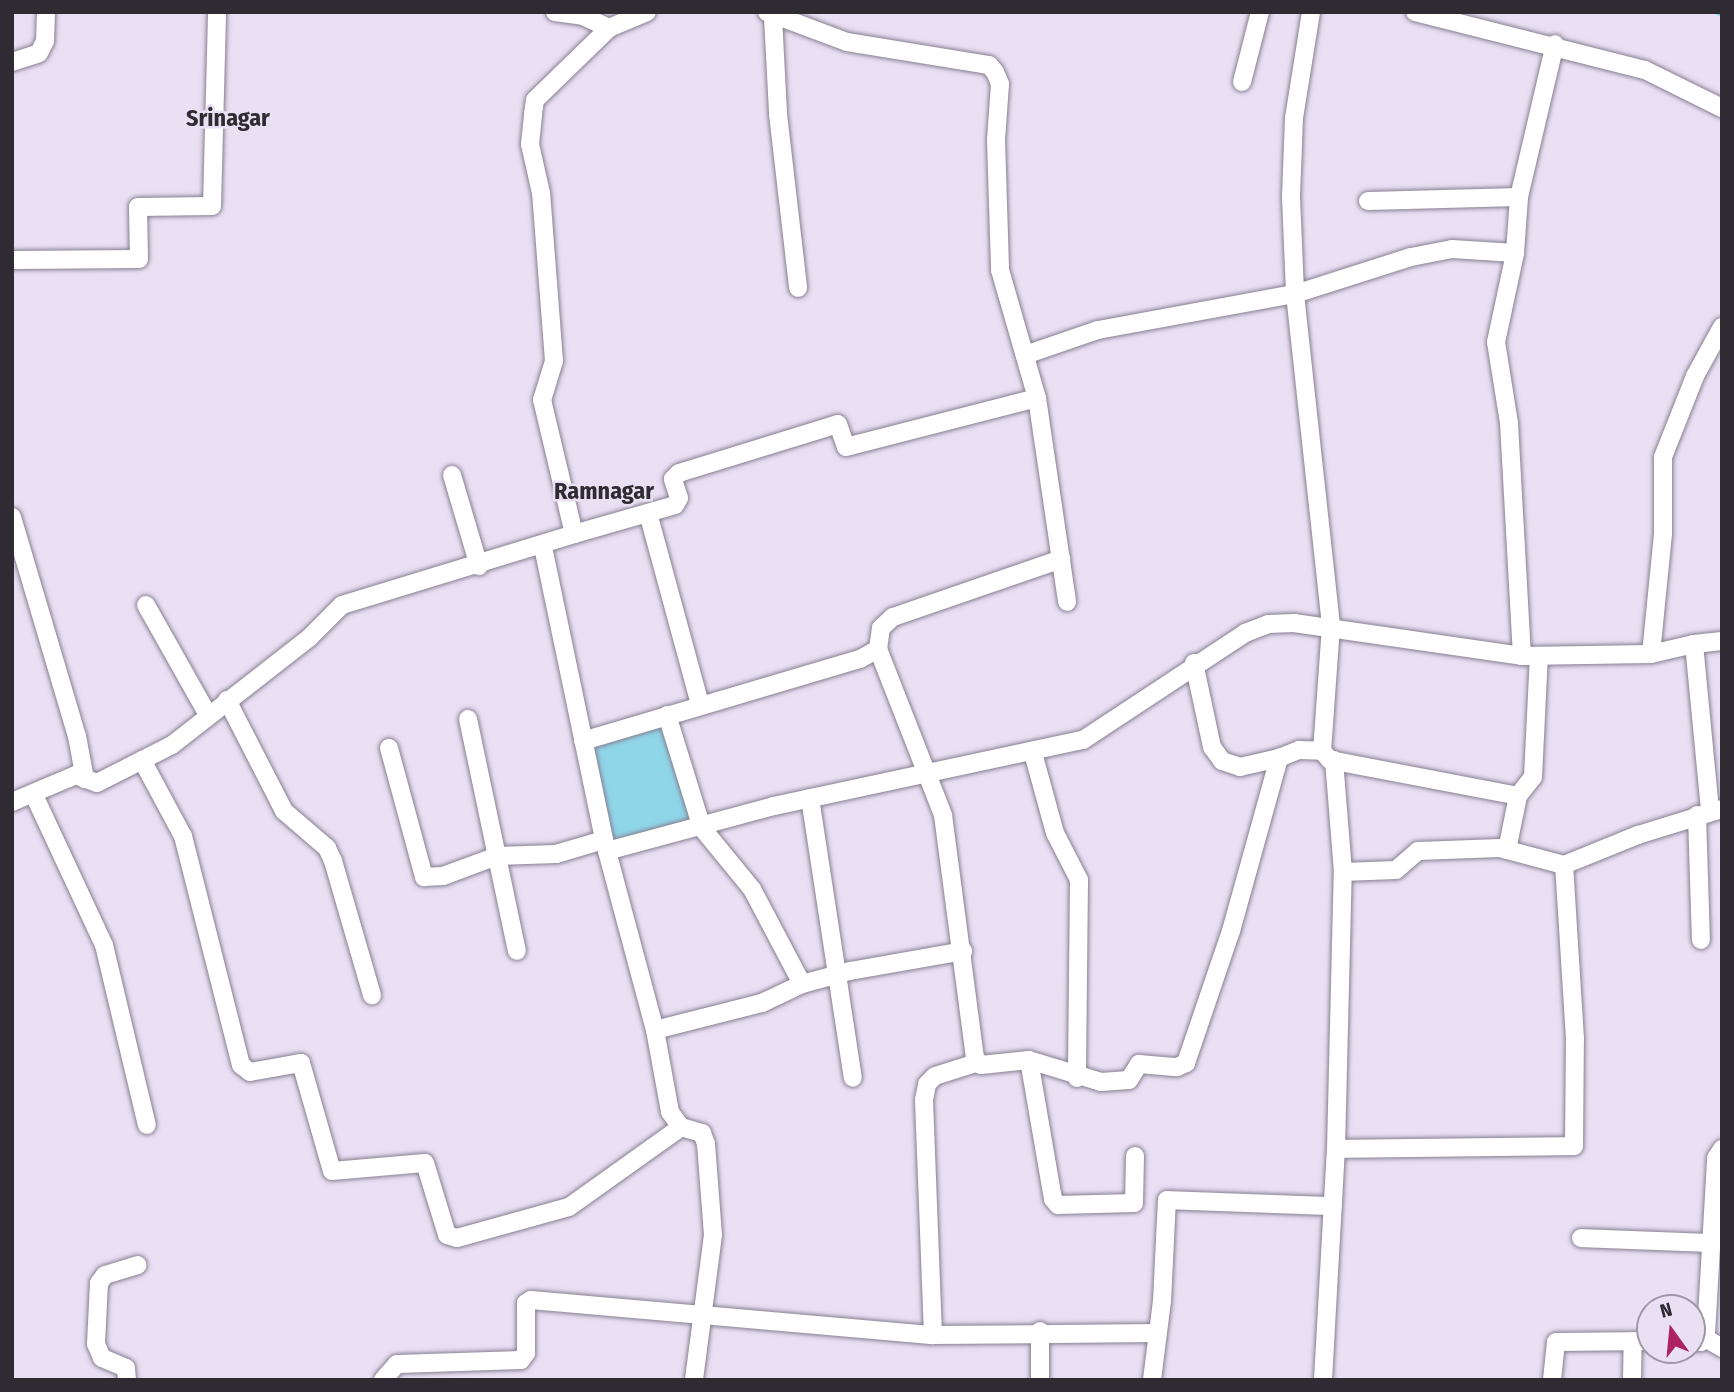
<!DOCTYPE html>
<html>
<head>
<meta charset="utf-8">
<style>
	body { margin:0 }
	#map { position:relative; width:1734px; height:1392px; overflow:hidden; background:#e9e0f4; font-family:"Fira Sans Condensed",sans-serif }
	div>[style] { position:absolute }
	.water>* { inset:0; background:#8fd6e8 }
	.stream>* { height:6px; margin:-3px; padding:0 3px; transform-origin:3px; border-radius:3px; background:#8fd6e8 }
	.roads { filter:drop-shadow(0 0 2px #877f91) drop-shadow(0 0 2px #877f91) }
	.minor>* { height:18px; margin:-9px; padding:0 9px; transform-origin:9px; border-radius:9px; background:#fff }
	span { translate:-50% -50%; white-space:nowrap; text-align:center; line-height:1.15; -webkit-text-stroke:5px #e9e0f4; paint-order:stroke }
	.neighbourhood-label { font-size:24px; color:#2e2b32; font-weight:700 }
	.frame { position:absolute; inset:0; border:14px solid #2e2b32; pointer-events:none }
	.north { position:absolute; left:1636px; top:1294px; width:70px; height:70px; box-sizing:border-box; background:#e9e0f4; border:2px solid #9e98a6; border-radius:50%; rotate:345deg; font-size:19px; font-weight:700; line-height:28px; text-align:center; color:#2e2b32 }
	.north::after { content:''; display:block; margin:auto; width:24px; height:32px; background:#ad2261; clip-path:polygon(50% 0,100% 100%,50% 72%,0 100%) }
</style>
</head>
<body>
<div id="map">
	<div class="water">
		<div style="clip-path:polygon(661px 722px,690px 818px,661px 831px,612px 839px,591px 747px)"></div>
	</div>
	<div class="stream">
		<div style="left:1718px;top:12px;width:4px;rotate:27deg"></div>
	</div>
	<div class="roads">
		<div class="minor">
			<div style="left:555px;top:12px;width:28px;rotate:8deg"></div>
			<div style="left:583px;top:16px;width:29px;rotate:25deg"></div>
			<div style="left:767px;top:12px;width:85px;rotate:20.6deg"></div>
			<div style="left:847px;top:42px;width:144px;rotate:9.2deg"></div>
			<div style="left:989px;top:65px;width:9px;rotate:49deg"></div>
			<div style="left:995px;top:72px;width:13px;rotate:67deg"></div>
			<div style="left:1000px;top:84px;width:56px;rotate:94.1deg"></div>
			<div style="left:996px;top:140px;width:130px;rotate:88.2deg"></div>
			<div style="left:1000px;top:270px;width:133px;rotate:73.9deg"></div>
			<div style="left:1037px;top:398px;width:206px;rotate:81.6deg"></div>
			<div style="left:1311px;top:12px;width:107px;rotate:99.1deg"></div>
			<div style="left:1294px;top:118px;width:79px;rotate:92.2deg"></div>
			<div style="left:1291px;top:197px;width:97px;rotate:87.6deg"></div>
			<div style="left:1295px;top:294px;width:334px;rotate:83.8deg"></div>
			<div style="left:1331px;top:626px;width:125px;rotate:94.1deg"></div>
			<div style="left:1322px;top:751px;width:12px;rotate:48deg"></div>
			<div style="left:1330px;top:760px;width:191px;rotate:10.8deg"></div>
			<div style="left:1415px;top:12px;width:237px;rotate:14.2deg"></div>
			<div style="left:1645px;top:70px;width:86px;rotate:26.3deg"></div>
			<div style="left:773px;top:17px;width:97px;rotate:87deg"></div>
			<div style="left:778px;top:114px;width:175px;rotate:83.4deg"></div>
			<div style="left:12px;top:62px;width:28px;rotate:-18deg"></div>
			<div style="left:39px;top:53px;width:13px;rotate:-63deg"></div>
			<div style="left:45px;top:41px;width:29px;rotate:-88deg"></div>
			<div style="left:1242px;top:82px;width:72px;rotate:-75.6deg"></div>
			<div style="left:1368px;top:201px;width:151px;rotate:-1.5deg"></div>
			<div style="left:12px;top:260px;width:127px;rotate:-0.5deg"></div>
			<div style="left:139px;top:259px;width:52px;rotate:-91.1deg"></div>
			<div style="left:138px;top:207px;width:74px;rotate:-0.8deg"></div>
			<div style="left:212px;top:206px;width:194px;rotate:-88.5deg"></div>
			<div style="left:1025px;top:355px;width:77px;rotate:-18.9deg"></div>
			<div style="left:1098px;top:330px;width:200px;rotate:-10.4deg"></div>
			<div style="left:1295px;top:294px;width:122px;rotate:-17.7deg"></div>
			<div style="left:1411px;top:257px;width:42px;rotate:-11deg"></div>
			<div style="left:1452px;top:249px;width:63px;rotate:3.6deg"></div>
			<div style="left:452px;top:475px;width:95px;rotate:73.5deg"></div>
			<div style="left:648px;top:513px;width:199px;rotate:74.8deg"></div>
			<div style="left:12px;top:517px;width:228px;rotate:73.5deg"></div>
			<div style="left:77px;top:736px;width:44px;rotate:79.5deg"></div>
			<div style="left:574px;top:534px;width:105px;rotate:-16deg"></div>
			<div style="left:675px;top:505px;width:8px;rotate:-60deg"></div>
			<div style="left:679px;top:498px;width:20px;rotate:-108deg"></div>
			<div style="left:673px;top:479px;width:8px;rotate:-45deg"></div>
			<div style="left:679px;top:473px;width:166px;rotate:-17.1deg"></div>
			<div style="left:838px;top:424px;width:24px;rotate:71deg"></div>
			<div style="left:846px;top:447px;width:197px;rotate:-14.4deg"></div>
			<div style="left:543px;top:547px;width:299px;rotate:78.2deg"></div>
			<div style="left:604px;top:840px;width:197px;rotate:75deg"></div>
			<div style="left:655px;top:1030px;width:83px;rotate:79.6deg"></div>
			<div style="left:670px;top:1112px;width:19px;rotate:54deg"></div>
			<div style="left:681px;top:1127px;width:22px;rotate:16deg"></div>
			<div style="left:702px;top:1133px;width:12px;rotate:70deg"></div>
			<div style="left:706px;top:1144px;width:91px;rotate:85.6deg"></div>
			<div style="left:713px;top:1235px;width:146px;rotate:97.5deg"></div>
			<div style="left:146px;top:605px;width:126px;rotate:60.6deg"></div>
			<div style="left:1694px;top:644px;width:28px;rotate:-6deg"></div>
			<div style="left:878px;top:649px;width:178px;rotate:68.6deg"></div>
			<div style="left:943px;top:815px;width:245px;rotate:82.5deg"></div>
			<div style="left:975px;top:1058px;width:9px;rotate:49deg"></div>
			<div style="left:981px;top:1065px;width:48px;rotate:-5.9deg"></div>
			<div style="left:1029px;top:1060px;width:75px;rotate:17deg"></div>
			<div style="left:1101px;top:1082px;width:28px;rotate:-4deg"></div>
			<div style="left:1129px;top:1080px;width:19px;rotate:-58deg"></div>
			<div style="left:1139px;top:1064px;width:38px;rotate:5deg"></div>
			<div style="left:1177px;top:1067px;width:10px;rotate:-24deg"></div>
			<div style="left:1186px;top:1063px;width:139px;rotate:-71.2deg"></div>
			<div style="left:1231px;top:931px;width:180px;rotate:-74.5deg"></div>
			<div style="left:1279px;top:758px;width:22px;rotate:-22deg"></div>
			<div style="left:1299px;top:750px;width:23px;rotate:2deg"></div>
			<div style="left:1651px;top:654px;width:121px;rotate:-84.3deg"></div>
			<div style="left:1663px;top:534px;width:77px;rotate:-90deg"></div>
			<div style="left:1663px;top:457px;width:87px;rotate:-68.4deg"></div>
			<div style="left:1695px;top:376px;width:56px;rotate:-61.1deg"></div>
			<div style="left:1522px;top:656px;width:233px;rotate:-93.2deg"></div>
			<div style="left:1509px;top:423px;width:82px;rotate:-99.1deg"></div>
			<div style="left:1496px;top:342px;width:91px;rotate:-77.9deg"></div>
			<div style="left:1515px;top:253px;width:56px;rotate:-85.9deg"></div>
			<div style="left:1519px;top:197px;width:157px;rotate:-76.8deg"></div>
			<div style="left:1194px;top:663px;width:86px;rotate:77.9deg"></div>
			<div style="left:1212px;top:747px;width:17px;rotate:54deg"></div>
			<div style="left:1222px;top:761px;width:19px;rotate:18deg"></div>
			<div style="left:1240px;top:767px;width:40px;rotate:-13deg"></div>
			<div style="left:227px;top:700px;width:125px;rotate:62.8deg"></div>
			<div style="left:284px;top:811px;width:57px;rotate:40.7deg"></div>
			<div style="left:327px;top:848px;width:14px;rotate:65deg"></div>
			<div style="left:333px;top:861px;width:140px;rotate:73.8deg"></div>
			<div style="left:667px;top:715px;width:118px;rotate:72.8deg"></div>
			<div style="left:702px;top:828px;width:79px;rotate:50.7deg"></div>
			<div style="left:752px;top:889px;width:107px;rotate:62.2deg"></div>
			<div style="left:468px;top:719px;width:237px;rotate:78.1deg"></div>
			<div style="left:583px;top:741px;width:289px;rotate:-16.5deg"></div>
			<div style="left:860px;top:659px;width:21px;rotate:-29deg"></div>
			<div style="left:878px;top:649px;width:21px;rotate:-82deg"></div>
			<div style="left:881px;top:628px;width:16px;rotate:-43deg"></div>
			<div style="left:893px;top:617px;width:178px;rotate:-19deg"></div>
			<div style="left:389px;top:748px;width:134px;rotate:74.8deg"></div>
			<div style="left:424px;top:877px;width:19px;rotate:-3deg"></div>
			<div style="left:443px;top:876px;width:58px;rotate:-20.3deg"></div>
			<div style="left:497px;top:856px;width:59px;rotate:-1.9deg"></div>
			<div style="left:556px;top:854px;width:50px;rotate:-16.3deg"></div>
			<div style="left:1033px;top:753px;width:83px;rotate:74.6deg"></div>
			<div style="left:1055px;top:833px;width:53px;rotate:62.9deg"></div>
			<div style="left:1079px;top:880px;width:198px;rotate:90.6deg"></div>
			<div style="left:142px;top:760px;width:86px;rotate:61.7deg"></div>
			<div style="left:183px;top:836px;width:236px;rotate:75.8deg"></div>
			<div style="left:241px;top:1065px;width:11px;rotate:38deg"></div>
			<div style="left:250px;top:1072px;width:52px;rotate:-10deg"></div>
			<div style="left:301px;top:1063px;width:112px;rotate:74deg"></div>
			<div style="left:332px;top:1171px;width:93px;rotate:-4.9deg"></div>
			<div style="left:425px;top:1163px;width:75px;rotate:73deg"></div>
			<div style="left:447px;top:1235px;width:10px;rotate:17deg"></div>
			<div style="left:457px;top:1238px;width:116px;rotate:-15.5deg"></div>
			<div style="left:569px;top:1207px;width:138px;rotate:-35.5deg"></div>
			<div style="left:1334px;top:760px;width:112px;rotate:85.4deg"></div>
			<div style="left:34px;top:795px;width:166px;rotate:65deg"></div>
			<div style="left:104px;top:945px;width:185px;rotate:76.6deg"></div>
			<div style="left:810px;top:798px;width:283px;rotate:81.3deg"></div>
			<div style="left:12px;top:802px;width:69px;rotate:-22.9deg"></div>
			<div style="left:76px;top:775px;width:22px;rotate:21deg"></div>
			<div style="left:97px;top:783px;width:84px;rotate:-26.9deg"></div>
			<div style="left:172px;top:745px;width:175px;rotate:-38deg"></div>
			<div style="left:310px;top:637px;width:45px;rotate:-45deg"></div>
			<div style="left:342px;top:605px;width:243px;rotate:-17deg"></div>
			<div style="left:574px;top:534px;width:138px;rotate:-103.4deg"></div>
			<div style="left:542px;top:400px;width:41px;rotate:-72.9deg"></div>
			<div style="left:554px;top:361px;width:169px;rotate:-94.4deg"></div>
			<div style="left:541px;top:193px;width:50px;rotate:-102.7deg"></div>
			<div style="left:530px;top:144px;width:30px;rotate:-84deg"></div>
			<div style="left:533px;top:114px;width:14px;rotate:-82deg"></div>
			<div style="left:535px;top:100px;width:103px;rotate:-44.2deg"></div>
			<div style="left:609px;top:28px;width:41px;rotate:-22.8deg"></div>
			<div style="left:1697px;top:815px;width:125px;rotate:88.2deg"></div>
			<div style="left:1507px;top:850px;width:55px;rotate:-78.5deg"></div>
			<div style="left:1518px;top:796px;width:24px;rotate:-52deg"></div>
			<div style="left:1533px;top:777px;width:121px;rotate:-87.2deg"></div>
			<div style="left:607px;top:851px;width:173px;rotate:-15.1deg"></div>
			<div style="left:774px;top:806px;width:316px;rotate:-12.1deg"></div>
			<div style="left:1083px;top:740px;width:194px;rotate:-33.4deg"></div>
			<div style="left:1245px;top:633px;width:25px;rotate:-21deg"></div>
			<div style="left:1268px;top:624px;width:26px;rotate:-2deg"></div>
			<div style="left:1294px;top:623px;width:230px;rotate:8.2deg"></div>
			<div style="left:1522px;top:656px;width:129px;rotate:-0.9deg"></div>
			<div style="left:1651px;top:654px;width:44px;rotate:-13.1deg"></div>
			<div style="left:1694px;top:644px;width:167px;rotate:84.5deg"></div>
			<div style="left:655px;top:1030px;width:110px;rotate:-14.2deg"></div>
			<div style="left:762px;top:1003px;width:44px;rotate:-25.4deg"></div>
			<div style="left:802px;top:984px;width:50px;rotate:-15.2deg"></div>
			<div style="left:850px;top:971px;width:115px;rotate:-10deg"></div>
			<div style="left:1029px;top:1060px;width:141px;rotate:80.2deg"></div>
			<div style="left:1053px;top:1199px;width:8px;rotate:50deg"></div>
			<div style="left:1058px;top:1205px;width:76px;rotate:-1.5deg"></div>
			<div style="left:1134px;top:1203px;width:47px;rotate:-88.8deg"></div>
			<div style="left:1336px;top:1149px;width:277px;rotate:-88.6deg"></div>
			<div style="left:1343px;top:872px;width:53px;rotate:-2.2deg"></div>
			<div style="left:1396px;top:870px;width:29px;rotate:-41deg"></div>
			<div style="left:1418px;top:851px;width:82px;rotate:-2.1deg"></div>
			<div style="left:1500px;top:848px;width:66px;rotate:14.9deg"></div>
			<div style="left:1581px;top:1238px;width:133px;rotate:2.2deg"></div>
			<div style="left:933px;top:1335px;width:235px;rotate:-92.2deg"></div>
			<div style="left:924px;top:1100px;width:16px;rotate:-79deg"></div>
			<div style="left:927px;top:1084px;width:11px;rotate:-45deg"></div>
			<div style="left:935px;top:1076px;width:43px;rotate:-17.6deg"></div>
			<div style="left:1705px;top:1338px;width:20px;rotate:30deg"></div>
			<div style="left:1692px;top:1342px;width:9px"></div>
			<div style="left:1701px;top:1342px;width:9px;rotate:-58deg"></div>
			<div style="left:1706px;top:1334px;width:176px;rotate:-86.7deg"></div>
			<div style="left:1716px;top:1158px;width:11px;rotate:-56deg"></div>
			<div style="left:127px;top:1380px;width:12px;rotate:-95deg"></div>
			<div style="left:126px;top:1368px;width:26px;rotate:-157deg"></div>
			<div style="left:102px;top:1358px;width:15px;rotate:-113deg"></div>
			<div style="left:96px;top:1344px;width:61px;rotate:-87.2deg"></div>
			<div style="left:99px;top:1283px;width:10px;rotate:-53deg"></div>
			<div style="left:105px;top:1275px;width:34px;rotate:-17deg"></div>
			<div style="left:383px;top:1380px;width:21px;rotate:-49deg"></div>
			<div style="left:397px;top:1364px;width:124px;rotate:-1.8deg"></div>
			<div style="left:521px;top:1360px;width:9px;rotate:-54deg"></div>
			<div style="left:526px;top:1353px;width:50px;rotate:-90deg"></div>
			<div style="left:526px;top:1303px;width:6px;rotate:-31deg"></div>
			<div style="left:531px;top:1300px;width:404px;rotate:5deg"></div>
			<div style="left:933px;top:1335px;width:222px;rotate:-0.5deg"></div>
			<div style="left:1040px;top:1380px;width:49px;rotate:-90deg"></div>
			<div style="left:1152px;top:1380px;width:80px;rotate:-82.8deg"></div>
			<div style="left:1162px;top:1301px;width:101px;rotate:-87.2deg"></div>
			<div style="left:1167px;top:1200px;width:166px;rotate:2.1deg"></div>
			<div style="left:1323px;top:1380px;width:231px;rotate:-86.8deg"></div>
			<div style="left:1336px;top:1149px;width:238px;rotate:-0.7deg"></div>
			<div style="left:1574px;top:1146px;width:107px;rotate:-89.5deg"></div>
			<div style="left:1575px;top:1039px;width:174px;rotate:-93.6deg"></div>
			<div style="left:1564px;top:865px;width:80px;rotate:-22.1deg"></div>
			<div style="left:1638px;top:835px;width:88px;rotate:-17.2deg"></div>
			<div style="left:1552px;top:1380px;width:38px;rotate:-84deg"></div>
			<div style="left:1556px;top:1342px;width:94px;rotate:-0.6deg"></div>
			<div style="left:1632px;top:1380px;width:39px;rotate:-89deg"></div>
		</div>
	</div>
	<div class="neighbourhood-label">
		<span style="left:228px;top:119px">Srinagar</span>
		<span style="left:604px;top:492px">Ramnagar</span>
	</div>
	<div class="frame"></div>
	<div class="north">N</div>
</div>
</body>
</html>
